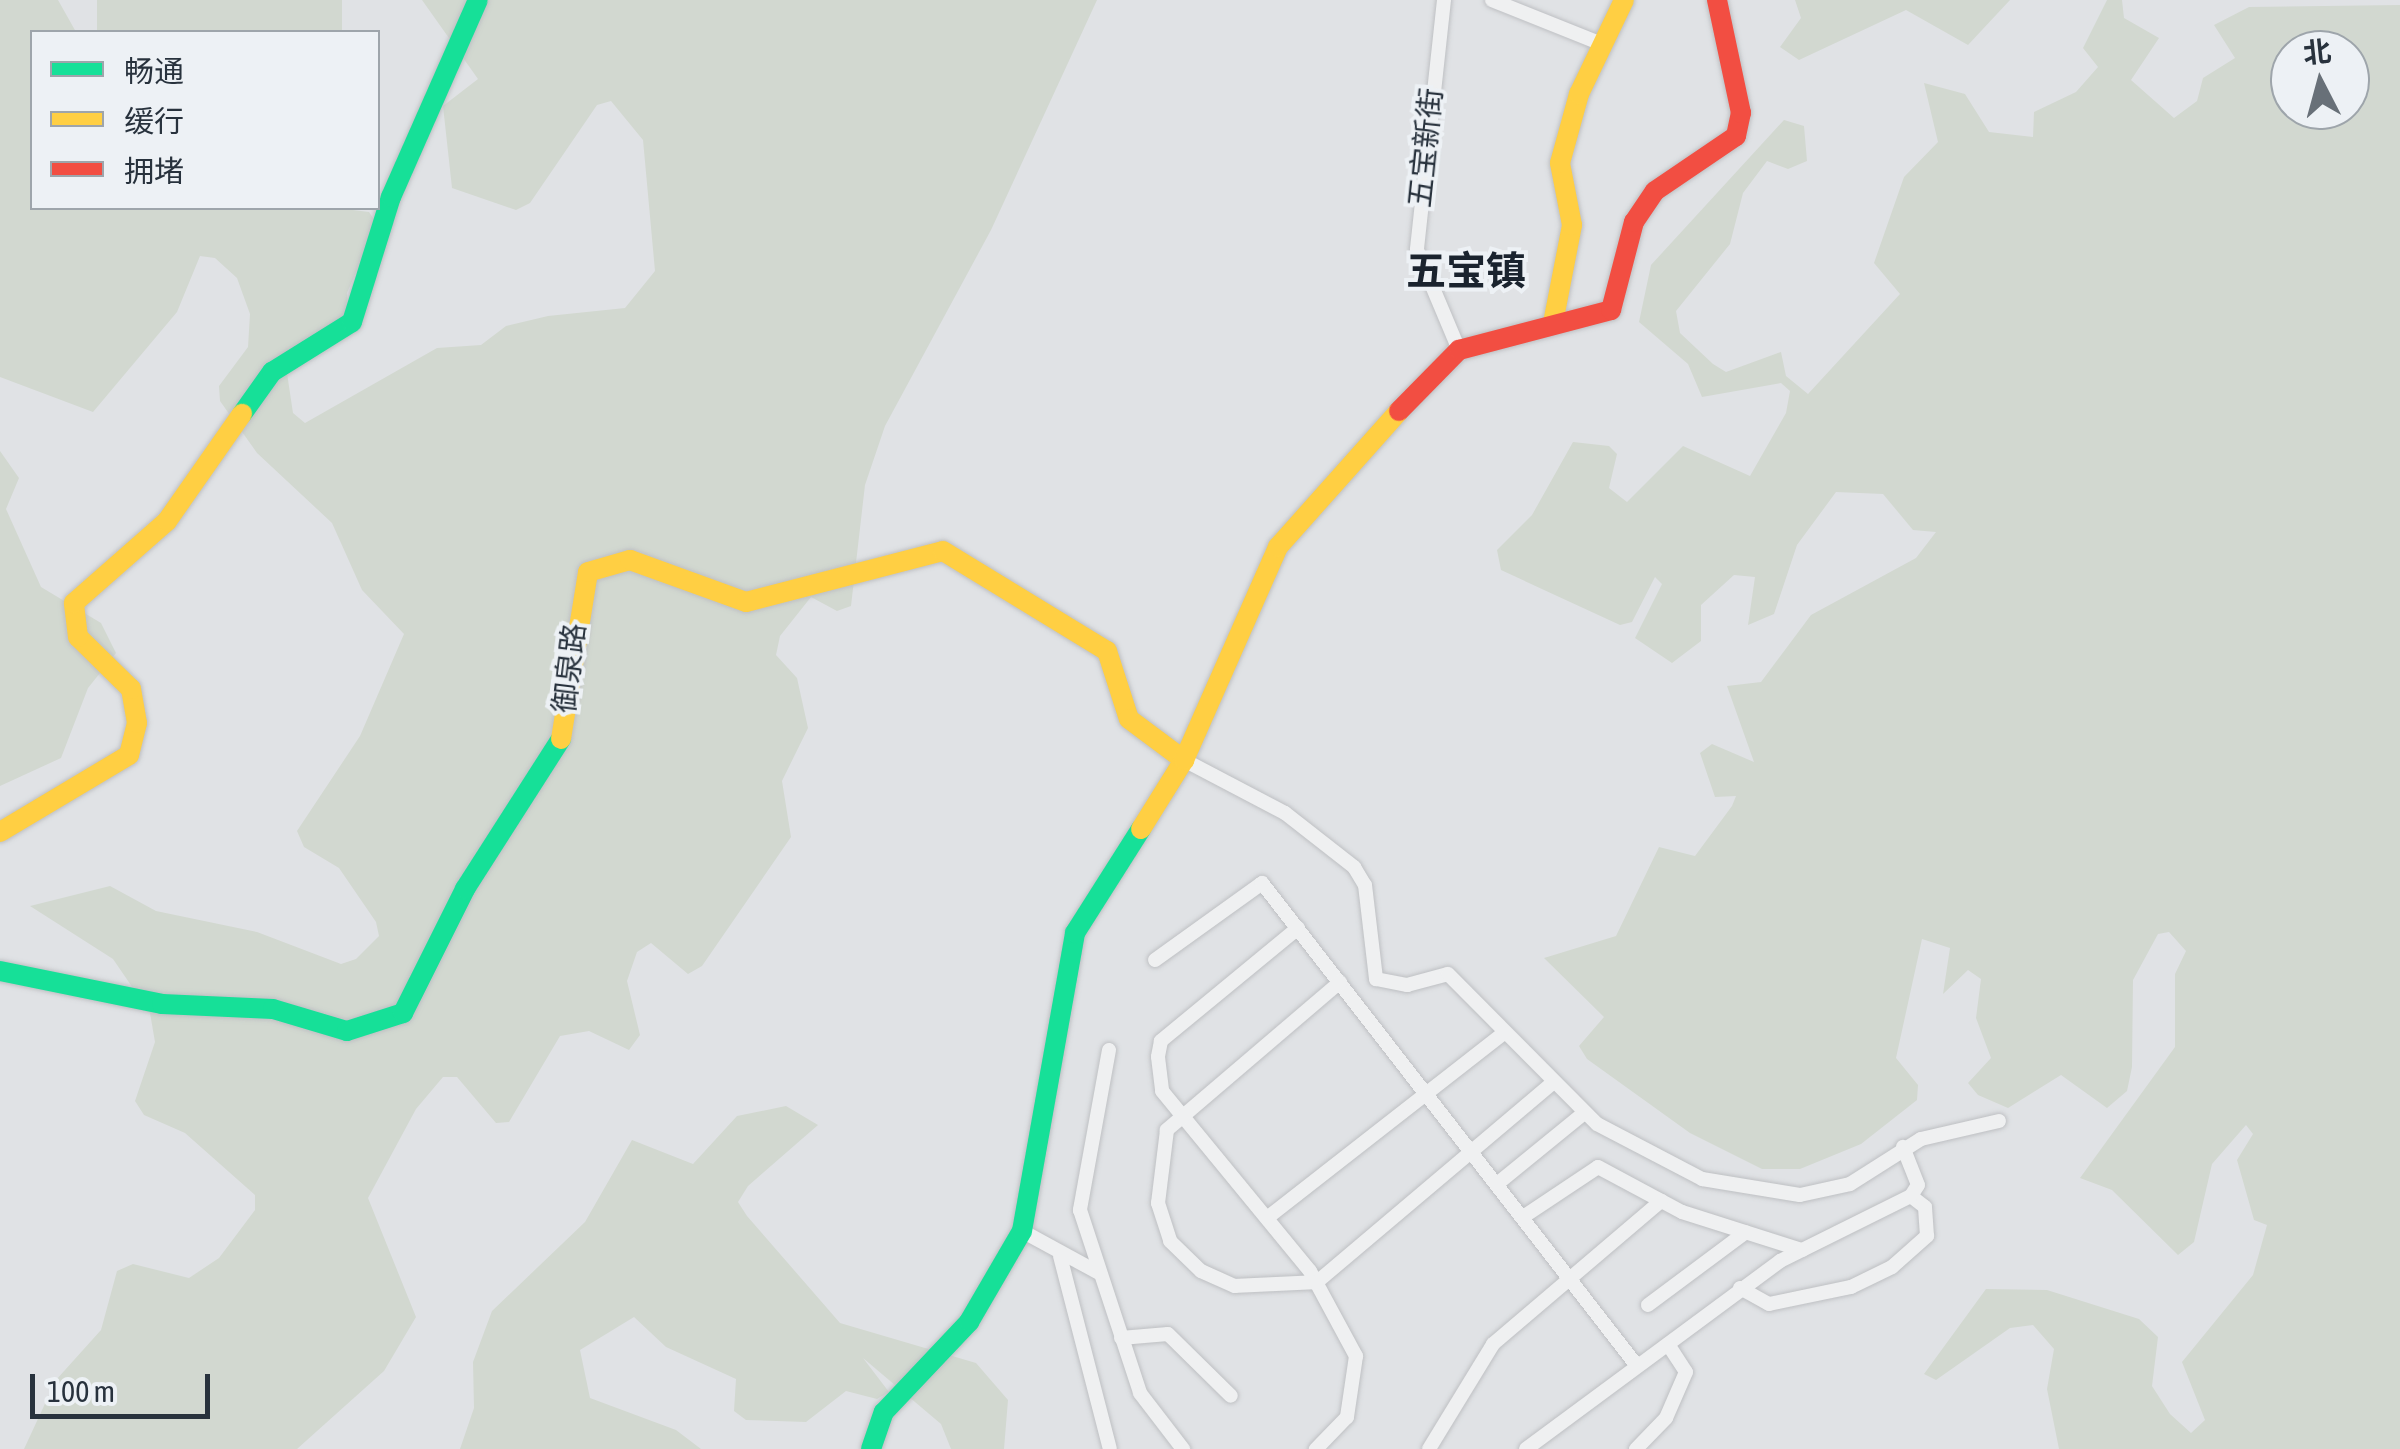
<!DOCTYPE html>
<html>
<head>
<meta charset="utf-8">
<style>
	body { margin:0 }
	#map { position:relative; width:2400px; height:1449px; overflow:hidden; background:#e0e2e5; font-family:"Asap Condensed","Noto Sans SC",sans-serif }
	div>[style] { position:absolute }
	.green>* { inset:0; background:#d2d8d0; transform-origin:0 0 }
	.roads { filter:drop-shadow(0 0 2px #bec0c3) drop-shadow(0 0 2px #bec0c3) }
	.street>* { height:14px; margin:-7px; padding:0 7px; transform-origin:7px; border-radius:7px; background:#eff0f1 }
	.fast>* { height:20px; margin:-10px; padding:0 10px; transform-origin:10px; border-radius:10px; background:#16e098 }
	.slow>* { height:20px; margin:-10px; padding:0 10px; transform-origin:10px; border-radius:10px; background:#ffcf43 }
	.jam>* { height:20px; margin:-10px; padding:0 10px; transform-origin:10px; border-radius:10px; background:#f24e42 }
	span { translate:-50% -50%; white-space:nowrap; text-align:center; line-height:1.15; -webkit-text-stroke:8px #edf1f5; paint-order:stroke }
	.street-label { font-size:30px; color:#28323d }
	.district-label { font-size:40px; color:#1a232e; font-weight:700 }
	.legend { position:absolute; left:30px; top:30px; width:350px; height:180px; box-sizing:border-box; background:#edf1f5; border:2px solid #9ea5ab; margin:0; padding:12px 18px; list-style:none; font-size:30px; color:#28323d }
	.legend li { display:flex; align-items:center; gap:20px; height:50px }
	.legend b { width:50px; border:2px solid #9ea5ab }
	.north { position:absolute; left:2270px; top:30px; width:100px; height:100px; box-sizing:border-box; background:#edf1f5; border:2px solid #9ea5ab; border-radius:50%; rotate:354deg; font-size:28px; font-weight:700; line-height:40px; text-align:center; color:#28323d }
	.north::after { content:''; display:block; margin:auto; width:35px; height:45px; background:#687078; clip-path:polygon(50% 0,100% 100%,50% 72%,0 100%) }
	.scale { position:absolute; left:30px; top:1374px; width:180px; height:45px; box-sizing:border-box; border:5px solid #28323d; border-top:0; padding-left:12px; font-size:30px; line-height:35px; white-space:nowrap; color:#28323d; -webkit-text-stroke:8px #edf1f5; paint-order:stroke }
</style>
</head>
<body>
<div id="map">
	<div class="green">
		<div style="clip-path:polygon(0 0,58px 0,76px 32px,32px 32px,32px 208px,337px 208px,369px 212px,377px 224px,347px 293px,348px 322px,287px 373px,293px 413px,305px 423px,437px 348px,481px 345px,506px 326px,548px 316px,625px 308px,655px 271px,643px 140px,611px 101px,597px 105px,530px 203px,516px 210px,452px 188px,443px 106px,478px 79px,422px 0,1097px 0,991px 230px,885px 426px,865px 485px,851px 606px,837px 611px,811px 597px,780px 636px,776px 655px,797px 678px,808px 728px,782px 781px,791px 837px,702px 966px,688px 974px,651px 943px,637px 952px,627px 981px,640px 1035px,629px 1050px,589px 1031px,560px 1036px,509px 1122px,496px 1123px,457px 1077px,443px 1077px,416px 1109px,368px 1198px,416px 1317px,384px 1371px,297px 1449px,24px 1449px,56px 1380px,101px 1330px,117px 1271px,133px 1264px,189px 1278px,219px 1258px,255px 1210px,255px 1195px,185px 1133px,144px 1115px,135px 1101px,155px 1042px,150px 1013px,113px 959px,30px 906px,110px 886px,156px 911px,257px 932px,341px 964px,356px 959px,379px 936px,376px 922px,339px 868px,304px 847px,297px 831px,360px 736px,404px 634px,362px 590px,332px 523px,257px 453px,220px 401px,219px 386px,248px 347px,250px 314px,237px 278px,215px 258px,200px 256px,177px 312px,93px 412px,0 377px)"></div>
		<div style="left:97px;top:0;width:245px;height:33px"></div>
		<div style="clip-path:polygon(1795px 0,2010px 0,1968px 45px,1906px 10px,1799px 60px,1780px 47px,1801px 18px)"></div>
		<div style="clip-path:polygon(evenodd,2107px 0,2122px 0,2124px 18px,2159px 38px,2131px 80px,2174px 118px,2197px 101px,2203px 78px,2235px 58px,2214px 25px,2249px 7px,2400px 5px,2400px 1449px,2059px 1449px,2047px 1389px,2054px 1349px,2033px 1325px,2010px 1328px,1936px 1380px,1924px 1374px,1986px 1289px,2047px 1290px,2139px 1319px,2158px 1337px,2152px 1386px,2170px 1414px,2191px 1433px,2205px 1420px,2182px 1362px,2253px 1275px,2267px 1225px,2254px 1220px,2237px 1160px,2253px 1134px,2246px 1125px,2212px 1164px,2194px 1242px,2178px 1255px,2112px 1190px,2080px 1178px,2175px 1047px,2175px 974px,2186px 951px,2169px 932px,2158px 934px,2133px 980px,2132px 1067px,2127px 1091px,2107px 1108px,2061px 1075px,2008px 1108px,1978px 1095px,1968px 1083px,1991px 1058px,1976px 1018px,1981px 979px,1968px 970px,1943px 994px,1950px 948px,1922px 939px,1896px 1058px,1918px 1085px,1917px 1100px,1861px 1144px,1800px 1169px,1762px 1169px,1690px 1133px,1587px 1059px,1579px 1046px,1604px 1017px,1544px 958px,1616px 936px,1659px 847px,1695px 856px,1732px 806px,1736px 796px,1715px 797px,1700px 753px,1712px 744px,1754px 762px,1727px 686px,1761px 682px,1811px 615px,1916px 558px,1936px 532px,1913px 530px,1883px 494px,1836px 492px,1797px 545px,1774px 614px,1748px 625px,1755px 577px,1734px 575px,1701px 605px,1701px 641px,1672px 663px,1635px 638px,1662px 584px,1655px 577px,1632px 622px,1620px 625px,1501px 570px,1497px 550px,1532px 515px,1573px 442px,1609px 446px,1617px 454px,1609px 488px,1627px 502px,1683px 446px,1750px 476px,1786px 413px,1790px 391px,1781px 383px,1702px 397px,1688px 364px,1639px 322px,1651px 265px,1784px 120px,1804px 126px,1807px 161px,1788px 169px,1767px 161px,1743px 193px,1730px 244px,1676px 311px,1680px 333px,1713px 364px,1726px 372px,1781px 352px,1786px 376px,1808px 394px,1900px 294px,1874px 263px,1904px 177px,1938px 142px,1924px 83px,1965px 94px,1989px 132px,2033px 137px,2034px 112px,2076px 92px,2098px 67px,2083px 48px,2107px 0,2290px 50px,2350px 50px,2350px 110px,2290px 110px,2290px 50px)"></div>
		<div style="clip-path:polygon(0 451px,19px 478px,6px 509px,41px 587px,101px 623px,116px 653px,88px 688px,61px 758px,0 786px)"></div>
		<div style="clip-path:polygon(786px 1106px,818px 1125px,748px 1186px,738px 1202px,747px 1216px,840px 1323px,976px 1363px,1008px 1400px,1004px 1449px,951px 1449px,941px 1424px,863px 1358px,889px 1392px,877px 1399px,846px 1391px,806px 1422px,746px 1420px,734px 1411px,736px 1379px,666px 1347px,634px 1317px,580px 1350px,590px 1398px,676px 1430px,701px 1449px,460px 1449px,474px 1408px,473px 1362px,492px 1311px,585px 1222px,632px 1140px,693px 1164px,737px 1116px)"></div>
	</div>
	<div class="roads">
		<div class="street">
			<div style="left:1444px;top:0;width:251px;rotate:96.2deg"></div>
			<div style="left:1417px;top:250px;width:108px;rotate:67.2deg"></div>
			<div style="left:1492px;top:0;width:118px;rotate:21.8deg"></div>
			<div style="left:1184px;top:760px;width:114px;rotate:27.7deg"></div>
			<div style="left:1285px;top:813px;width:88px;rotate:38deg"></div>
			<div style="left:1354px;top:867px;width:21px;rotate:59deg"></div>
			<div style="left:1365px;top:885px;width:95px;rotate:83.3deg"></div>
			<div style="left:1376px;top:979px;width:32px;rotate:11deg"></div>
			<div style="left:1407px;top:985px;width:42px;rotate:-15deg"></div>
			<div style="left:1448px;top:974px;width:211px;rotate:45.2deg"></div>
			<div style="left:1597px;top:1124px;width:119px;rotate:27.6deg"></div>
			<div style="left:1702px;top:1179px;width:99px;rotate:9.3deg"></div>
			<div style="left:1800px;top:1195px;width:51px;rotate:-12.4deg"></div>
			<div style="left:1850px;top:1184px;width:84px;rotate:-32.4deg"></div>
			<div style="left:1921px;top:1139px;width:80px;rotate:-13deg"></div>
			<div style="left:1298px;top:928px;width:178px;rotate:140.5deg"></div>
			<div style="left:1161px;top:1041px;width:16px;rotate:101deg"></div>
			<div style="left:1158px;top:1057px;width:34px;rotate:83deg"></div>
			<div style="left:1162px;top:1091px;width:233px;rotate:50.6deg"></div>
			<div style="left:1310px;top:1271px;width:97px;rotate:61.6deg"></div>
			<div style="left:1356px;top:1356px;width:62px;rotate:98.4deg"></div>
			<div style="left:1347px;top:1417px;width:45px;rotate:134.1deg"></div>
			<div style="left:1155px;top:960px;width:132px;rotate:-35.7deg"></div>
			<div style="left:1262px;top:883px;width:606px;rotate:52.17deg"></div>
			<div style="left:1340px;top:982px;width:228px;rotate:139.5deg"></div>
			<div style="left:1167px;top:1130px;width:74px;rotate:97deg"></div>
			<div style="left:1158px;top:1203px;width:40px;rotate:72deg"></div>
			<div style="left:1170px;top:1241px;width:43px;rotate:44.1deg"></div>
			<div style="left:1201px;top:1271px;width:37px;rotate:24deg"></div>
			<div style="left:1235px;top:1286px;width:82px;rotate:-2.8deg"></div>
			<div style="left:1317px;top:1282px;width:305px;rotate:-40.2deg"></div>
			<div style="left:1109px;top:1050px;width:163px;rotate:100.3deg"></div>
			<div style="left:1080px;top:1210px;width:193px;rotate:71.8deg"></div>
			<div style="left:1140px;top:1393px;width:71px;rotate:52.5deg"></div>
			<div style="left:1497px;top:1184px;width:112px;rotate:-39.2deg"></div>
			<div style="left:1523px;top:1217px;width:90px;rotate:-33.7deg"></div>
			<div style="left:1598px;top:1167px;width:95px;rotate:28.2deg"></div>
			<div style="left:1682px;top:1212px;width:126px;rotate:17.6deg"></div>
			<div style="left:1267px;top:1218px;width:301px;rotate:-38deg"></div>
			<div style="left:1022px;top:1231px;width:88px;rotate:28.6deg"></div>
			<div style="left:1060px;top:1256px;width:199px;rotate:75.5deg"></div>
			<div style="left:1740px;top:1288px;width:33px;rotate:29deg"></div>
			<div style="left:1769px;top:1304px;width:84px;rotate:-11.7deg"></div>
			<div style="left:1851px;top:1287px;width:46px;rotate:-26deg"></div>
			<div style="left:1892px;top:1267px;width:47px;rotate:-41.5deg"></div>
			<div style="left:1927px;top:1236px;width:29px;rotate:-94deg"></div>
			<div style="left:1925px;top:1207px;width:18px;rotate:-142deg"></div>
			<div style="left:1648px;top:1305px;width:122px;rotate:-36.7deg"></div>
			<div style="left:1121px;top:1338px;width:47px;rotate:-4.9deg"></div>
			<div style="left:1168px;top:1334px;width:88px;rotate:44.5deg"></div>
			<div style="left:1429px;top:1449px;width:123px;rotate:-58.6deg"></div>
			<div style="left:1493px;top:1344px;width:221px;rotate:-40.4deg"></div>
			<div style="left:1526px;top:1449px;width:316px;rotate:-36.5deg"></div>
			<div style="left:1780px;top:1261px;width:146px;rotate:-26.4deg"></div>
			<div style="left:1911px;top:1196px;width:13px;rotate:-58deg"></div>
			<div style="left:1918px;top:1185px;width:41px;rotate:-111.5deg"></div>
			<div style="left:1636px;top:1449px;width:43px;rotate:-45.9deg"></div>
			<div style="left:1666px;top:1418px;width:50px;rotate:-66.5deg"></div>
			<div style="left:1686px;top:1372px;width:33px;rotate:-123deg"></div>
		</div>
		<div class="fast">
			<div style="left:242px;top:414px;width:52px;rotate:-54.5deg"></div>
			<div style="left:272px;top:372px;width:94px;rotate:-32deg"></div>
			<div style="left:352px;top:322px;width:131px;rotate:-72.7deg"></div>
			<div style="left:391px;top:197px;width:215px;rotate:-66.2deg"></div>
			<div style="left:0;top:971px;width:165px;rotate:11.5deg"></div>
			<div style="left:162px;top:1004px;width:111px;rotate:2.6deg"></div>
			<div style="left:273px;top:1009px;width:77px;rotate:16.6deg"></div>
			<div style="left:347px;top:1031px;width:59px;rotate:-17.8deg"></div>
			<div style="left:403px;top:1013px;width:139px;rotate:-63.4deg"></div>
			<div style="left:465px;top:889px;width:178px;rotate:-57.4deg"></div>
			<div style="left:871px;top:1449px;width:39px;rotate:-71deg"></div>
			<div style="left:884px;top:1412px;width:124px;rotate:-46.6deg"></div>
			<div style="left:969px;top:1322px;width:105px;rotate:-59.8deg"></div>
			<div style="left:1022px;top:1231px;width:303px;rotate:-79.9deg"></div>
			<div style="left:1075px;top:933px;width:123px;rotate:-57.6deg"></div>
		</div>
		<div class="slow">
			<div style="left:1553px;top:323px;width:100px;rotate:-79deg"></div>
			<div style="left:1572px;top:225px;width:63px;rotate:-101deg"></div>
			<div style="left:1560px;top:163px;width:72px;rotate:-74.6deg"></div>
			<div style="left:1579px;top:94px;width:104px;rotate:-64.4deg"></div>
			<div style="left:561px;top:739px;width:169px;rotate:-80.8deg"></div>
			<div style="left:588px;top:572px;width:44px;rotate:-15.9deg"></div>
			<div style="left:630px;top:560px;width:123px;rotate:19.9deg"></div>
			<div style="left:746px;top:602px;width:203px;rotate:-14.5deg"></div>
			<div style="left:943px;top:551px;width:192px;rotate:31.4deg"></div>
			<div style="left:1107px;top:651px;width:71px;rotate:72.1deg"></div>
			<div style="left:1129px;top:719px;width:69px;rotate:36.7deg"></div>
			<div style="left:1141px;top:829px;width:81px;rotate:-58.1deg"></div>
			<div style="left:1184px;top:760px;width:233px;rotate:-66.2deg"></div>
			<div style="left:1278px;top:547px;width:182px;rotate:-48.3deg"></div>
			<div style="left:0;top:832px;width:150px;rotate:-30.8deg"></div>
			<div style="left:129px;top:755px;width:33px;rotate:-76deg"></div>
			<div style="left:137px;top:723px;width:35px;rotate:-100deg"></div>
			<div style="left:131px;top:689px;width:74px;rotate:-135.5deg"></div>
			<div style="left:78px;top:637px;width:34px;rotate:-97deg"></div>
			<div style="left:74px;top:603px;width:124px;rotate:-41.4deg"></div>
			<div style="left:167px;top:521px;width:131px;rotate:-55deg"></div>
		</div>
		<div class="jam">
			<div style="left:1399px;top:411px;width:86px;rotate:-45.5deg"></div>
			<div style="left:1459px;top:350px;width:157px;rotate:-14.7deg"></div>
			<div style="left:1611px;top:310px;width:91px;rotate:-75.4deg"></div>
			<div style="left:1634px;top:222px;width:37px;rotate:-56deg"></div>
			<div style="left:1655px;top:191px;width:98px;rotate:-34.2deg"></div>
			<div style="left:1736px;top:136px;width:24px;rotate:-78deg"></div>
			<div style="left:1741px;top:113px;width:116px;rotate:-102deg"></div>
		</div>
	</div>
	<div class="street-label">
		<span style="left:1425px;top:148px;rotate:-84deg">五宝新街</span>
		<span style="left:569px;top:668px;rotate:-83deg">御泉路</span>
	</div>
	<div class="district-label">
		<span style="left:1466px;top:271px">五宝镇</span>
	</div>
	<ul class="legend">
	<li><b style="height:12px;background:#16e098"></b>畅通</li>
	<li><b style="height:12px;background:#ffcf43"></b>缓行</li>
	<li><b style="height:12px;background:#f24e42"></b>拥堵</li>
	</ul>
	<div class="north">北</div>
	<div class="scale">100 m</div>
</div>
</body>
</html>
